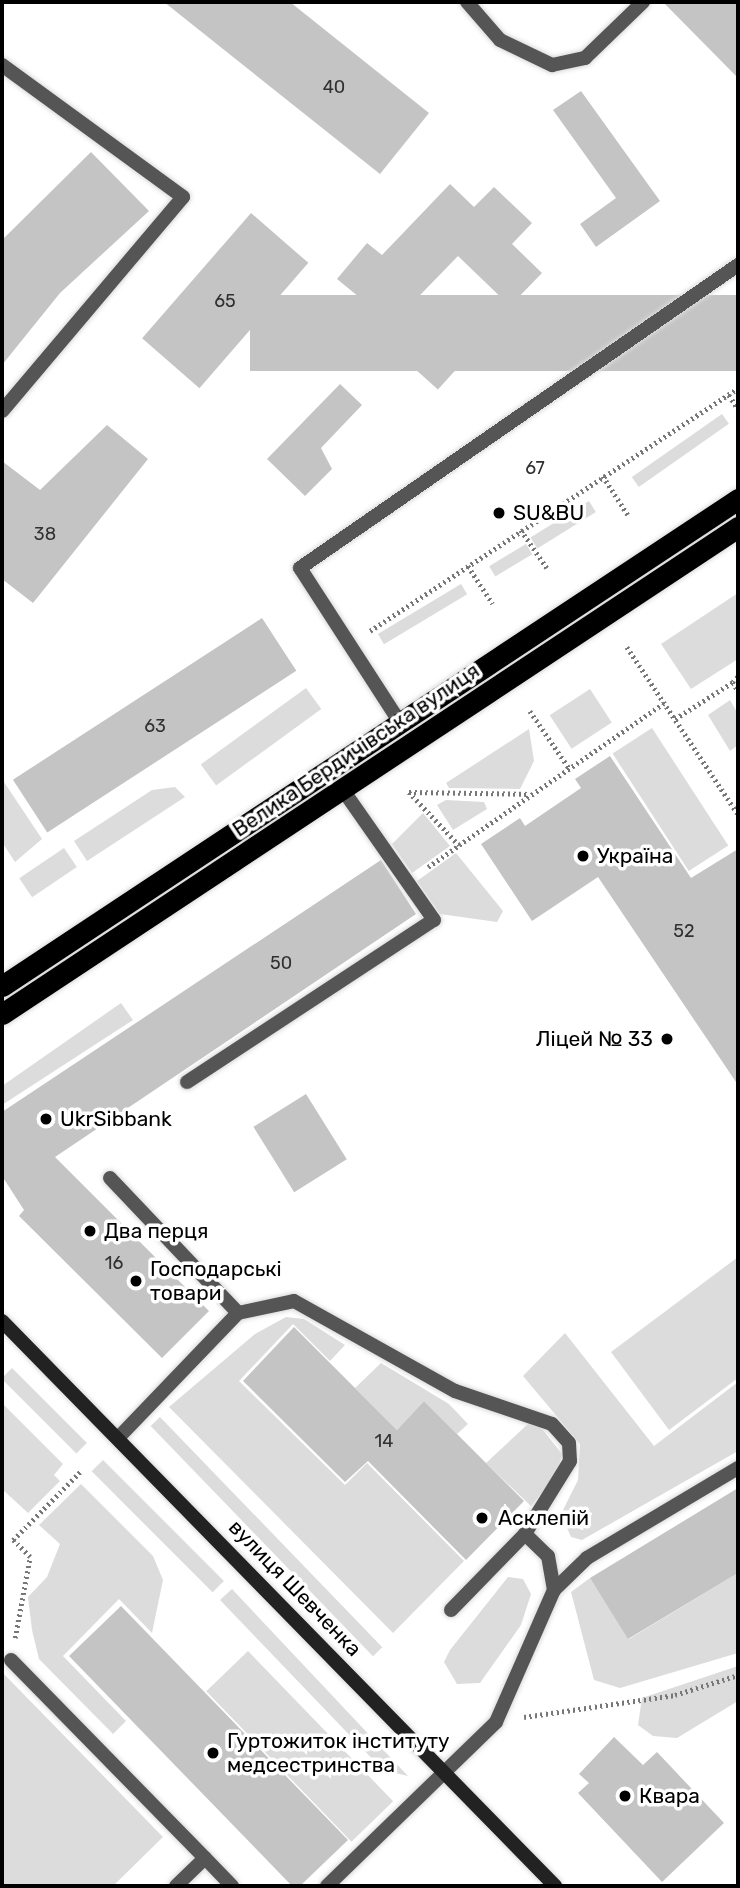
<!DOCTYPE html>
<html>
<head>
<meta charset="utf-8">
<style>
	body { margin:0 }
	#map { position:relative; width:740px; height:1888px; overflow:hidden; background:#fff; font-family:Rubik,sans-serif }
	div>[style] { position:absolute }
	.green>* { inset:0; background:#dcdcdc; transform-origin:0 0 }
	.building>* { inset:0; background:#c4c4c4; transform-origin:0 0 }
	.path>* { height:4.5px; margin-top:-2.25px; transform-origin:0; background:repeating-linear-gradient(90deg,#777 0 2px,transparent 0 5.5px) }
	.roads { filter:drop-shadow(0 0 2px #dbdbdb) drop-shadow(0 0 2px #dbdbdb) }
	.lane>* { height:14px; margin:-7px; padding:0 7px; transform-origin:7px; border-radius:7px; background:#555 }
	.secondary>* { height:14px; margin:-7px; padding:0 7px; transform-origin:7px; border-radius:7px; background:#222 }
	.highway>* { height:21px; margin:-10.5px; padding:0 10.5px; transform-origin:10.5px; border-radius:10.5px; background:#000 }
	.dots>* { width:19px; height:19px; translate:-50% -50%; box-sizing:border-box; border:4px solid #fff; border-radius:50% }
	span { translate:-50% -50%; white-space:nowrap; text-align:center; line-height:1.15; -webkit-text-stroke:7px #fff; paint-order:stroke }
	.number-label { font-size:18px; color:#313131 }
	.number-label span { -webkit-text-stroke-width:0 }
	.poi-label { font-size:21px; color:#000 }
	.left { translate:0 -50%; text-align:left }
	.right { translate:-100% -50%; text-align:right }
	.street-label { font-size:21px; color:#000 }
	.frame { position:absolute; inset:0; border:4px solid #000; pointer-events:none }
</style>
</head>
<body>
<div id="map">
	<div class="green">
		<div style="left:722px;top:414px;width:12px;height:110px;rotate:55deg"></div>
		<div style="left:589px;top:501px;width:13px;height:69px;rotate:58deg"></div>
		<div style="left:526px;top:544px;width:12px;height:43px;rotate:59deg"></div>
		<div style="left:461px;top:584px;width:12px;height:97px;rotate:59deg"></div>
		<div style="clip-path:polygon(738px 593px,738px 659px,691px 689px,661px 644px)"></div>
		<div style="left:306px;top:688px;width:26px;height:130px;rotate:54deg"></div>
		<div style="left:590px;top:689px;width:40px;height:48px;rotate:57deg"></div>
		<div style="clip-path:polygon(730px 700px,738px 714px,738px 745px,730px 751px,708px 715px)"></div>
		<div style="left:652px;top:728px;width:140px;height:47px;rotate:57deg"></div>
		<div style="clip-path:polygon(529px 729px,534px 761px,520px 789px,449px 788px,446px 783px)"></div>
		<div style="clip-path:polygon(2px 779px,42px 839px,15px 862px,2px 842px)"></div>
		<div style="clip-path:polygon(175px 787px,185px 797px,87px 861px,74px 841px,152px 790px)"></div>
		<div style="clip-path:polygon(446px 800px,484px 802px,487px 809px,453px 830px,437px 805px)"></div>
		<div style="clip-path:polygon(423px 813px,450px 846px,412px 873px,392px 844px)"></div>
		<div style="left:64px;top:848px;width:23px;height:54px;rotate:56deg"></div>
		<div style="clip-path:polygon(456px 853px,503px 911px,497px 922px,440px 914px,417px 881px)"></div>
		<div style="clip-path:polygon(121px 1003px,133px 1020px,2px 1105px,2px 1086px)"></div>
		<div style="clip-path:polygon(738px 1257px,738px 1378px,669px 1430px,611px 1352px)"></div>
		<div style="clip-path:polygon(286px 1317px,304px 1319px,345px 1345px,330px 1361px,293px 1324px,239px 1381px,345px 1485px,367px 1463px,464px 1561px,393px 1633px,169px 1407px,255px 1334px)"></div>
		<div style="clip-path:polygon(565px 1333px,654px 1446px,738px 1382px,738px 1451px,582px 1540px,571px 1537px,561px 1514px,578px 1480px,580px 1444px,523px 1376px)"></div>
		<div style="clip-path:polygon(381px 1363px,449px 1404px,468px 1424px,457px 1434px,424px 1401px,397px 1430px,355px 1388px)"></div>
		<div style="left:12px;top:1368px;width:106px;height:15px;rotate:45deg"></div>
		<div style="clip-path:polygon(2px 1403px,63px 1464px,54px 1475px,60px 1481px,28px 1513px,2px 1489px)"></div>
		<div style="left:160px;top:1417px;width:320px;height:13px;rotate:46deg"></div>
		<div style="clip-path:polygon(529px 1423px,539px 1425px,562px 1454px,557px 1473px,531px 1506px,486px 1463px)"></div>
		<div style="left:103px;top:1460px;width:171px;height:16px;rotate:45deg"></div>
		<div style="clip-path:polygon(81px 1484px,153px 1556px,163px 1580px,152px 1633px,119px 1599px,63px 1656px,126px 1721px,113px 1734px,39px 1659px,32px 1630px,28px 1597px,47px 1577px,60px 1544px,39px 1525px)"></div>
		<div style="clip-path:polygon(738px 1573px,738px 1653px,620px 1688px,594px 1680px,571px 1592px,590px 1578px,629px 1639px)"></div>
		<div style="clip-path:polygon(508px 1577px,523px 1579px,531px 1594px,521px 1625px,480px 1683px,457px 1684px,444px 1662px,450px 1650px)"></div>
		<div style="clip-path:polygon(232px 1589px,408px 1776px,383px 1770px,220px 1600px)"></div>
		<div style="left:248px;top:1651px;width:209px;height:58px;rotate:46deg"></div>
		<div style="clip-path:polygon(738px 1666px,738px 1701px,677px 1738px,653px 1736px,638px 1725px,642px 1698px)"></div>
		<div style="clip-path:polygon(2px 1672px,163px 1837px,113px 1886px,2px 1886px)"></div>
	</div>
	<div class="building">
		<div style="clip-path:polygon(164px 2px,290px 2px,429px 113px,380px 174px)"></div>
		<div style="clip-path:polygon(663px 2px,738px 2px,738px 78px)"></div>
		<div style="clip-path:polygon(581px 91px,660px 201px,596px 247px,580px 224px,616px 198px,553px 110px)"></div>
		<div style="clip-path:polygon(91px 152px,149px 211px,60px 293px,2px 365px,2px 240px)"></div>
		<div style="clip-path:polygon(450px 184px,474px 207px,494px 187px,532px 223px,512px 244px,542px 273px,510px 306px,458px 256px,392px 324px,337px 279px,367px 243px,382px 255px)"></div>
		<div style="left:251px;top:213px;width:76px;height:166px;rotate:41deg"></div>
		<div style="left:738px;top:295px;width:76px;height:488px;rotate:90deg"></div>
		<div style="left:423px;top:321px;width:57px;height:41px;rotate:42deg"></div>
		<div style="clip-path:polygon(340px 384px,362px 405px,321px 448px,332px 469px,305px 496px,267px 459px)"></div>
		<div style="clip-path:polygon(107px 425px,148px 459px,33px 603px,2px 579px,2px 461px,40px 490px)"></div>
		<div style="left:262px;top:618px;width:63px;height:297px;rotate:57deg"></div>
		<div style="clip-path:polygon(610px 756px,691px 878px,738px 849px,738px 1085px,598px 877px,532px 921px,481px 844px,520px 818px,525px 826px,581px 788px,575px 779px)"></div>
		<div style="clip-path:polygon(381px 860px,416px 914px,55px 1157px,209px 1311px,162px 1358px,19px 1216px,24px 1210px,2px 1176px,2px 1112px)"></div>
		<div style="left:306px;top:1094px;width:77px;height:62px;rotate:58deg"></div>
		<div style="clip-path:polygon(294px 1327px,397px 1430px,424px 1401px,524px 1501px,466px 1560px,368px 1461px,345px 1482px,243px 1381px)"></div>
		<div style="clip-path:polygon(738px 1488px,738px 1573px,628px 1639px,590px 1578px)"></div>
		<div style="clip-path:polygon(121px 1606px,348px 1840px,300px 1886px,292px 1886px,69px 1656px)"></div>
		<div style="clip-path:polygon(614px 1737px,643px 1765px,657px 1752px,724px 1823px,662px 1882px,578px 1793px,589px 1783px,579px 1774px)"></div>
	</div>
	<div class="path">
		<div style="left:729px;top:395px;width:17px;rotate:57deg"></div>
		<div style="left:603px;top:476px;width:46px;rotate:57.3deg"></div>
		<div style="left:521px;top:530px;width:46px;rotate:55.6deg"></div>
		<div style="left:468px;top:566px;width:45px;rotate:56.7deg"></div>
		<div style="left:370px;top:631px;width:441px;rotate:-33.4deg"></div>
		<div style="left:627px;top:647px;width:201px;rotate:56.4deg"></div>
		<div style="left:738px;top:677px;width:7px;rotate:135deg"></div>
		<div style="left:733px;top:682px;width:10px;rotate:61deg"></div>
		<div style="left:530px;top:711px;width:69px;rotate:55.6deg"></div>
		<div style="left:675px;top:719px;width:69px;rotate:-32.5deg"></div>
		<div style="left:409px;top:792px;width:73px;rotate:46.7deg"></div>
		<div style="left:459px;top:845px;width:249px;rotate:-34.7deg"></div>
		<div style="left:409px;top:792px;width:121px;rotate:0.9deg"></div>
		<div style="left:428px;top:867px;width:38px;rotate:-35deg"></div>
		<div style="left:15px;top:1638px;width:82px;rotate:-79.5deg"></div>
		<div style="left:30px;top:1557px;width:24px;rotate:-135deg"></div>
		<div style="left:13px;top:1540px;width:97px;rotate:-45.4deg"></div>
		<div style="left:524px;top:1717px;width:153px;rotate:-8.3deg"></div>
		<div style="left:675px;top:1695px;width:66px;rotate:-17.6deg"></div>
	</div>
	<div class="roads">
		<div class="lane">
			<div style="left:467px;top:2px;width:50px;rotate:49deg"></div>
			<div style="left:500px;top:40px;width:58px;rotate:25.7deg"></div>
			<div style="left:552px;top:65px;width:34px;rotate:-12deg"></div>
			<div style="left:585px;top:58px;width:81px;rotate:-44deg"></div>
			<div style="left:2px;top:65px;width:224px;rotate:36.1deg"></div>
			<div style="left:183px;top:197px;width:280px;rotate:130.2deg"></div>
			<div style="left:399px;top:721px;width:182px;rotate:-122.9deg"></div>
			<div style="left:300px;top:568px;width:533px;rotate:-34.67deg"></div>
			<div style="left:187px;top:1082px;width:295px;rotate:-33.3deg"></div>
			<div style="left:434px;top:920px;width:159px;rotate:-125deg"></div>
			<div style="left:110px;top:1178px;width:186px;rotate:46.5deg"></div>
			<div style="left:119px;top:1437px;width:172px;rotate:-46.2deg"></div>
			<div style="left:238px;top:1313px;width:57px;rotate:-12.1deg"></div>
			<div style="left:294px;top:1301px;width:184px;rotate:29.2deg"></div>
			<div style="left:455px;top:1391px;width:102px;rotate:18.8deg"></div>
			<div style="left:552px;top:1424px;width:25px;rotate:48deg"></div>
			<div style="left:569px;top:1443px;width:18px;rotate:87deg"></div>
			<div style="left:570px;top:1461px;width:86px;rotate:121.7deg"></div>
			<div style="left:525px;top:1534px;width:32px;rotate:44deg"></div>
			<div style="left:548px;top:1556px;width:35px;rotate:80deg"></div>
			<div style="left:451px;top:1610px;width:106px;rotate:-45.8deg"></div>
			<div style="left:11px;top:1660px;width:277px;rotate:45.6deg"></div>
			<div style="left:176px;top:1886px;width:40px;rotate:-44deg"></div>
			<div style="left:205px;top:1858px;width:39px;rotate:46deg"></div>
			<div style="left:327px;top:1886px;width:235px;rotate:-44.1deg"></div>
			<div style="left:496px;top:1722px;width:144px;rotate:-66.3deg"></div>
			<div style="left:554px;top:1590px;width:46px;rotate:-44.1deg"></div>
			<div style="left:587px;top:1558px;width:176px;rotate:-30.8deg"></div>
		</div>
		<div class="secondary">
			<div style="left:2px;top:1321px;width:791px;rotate:45.61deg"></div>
		</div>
		<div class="highway">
			<div style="left:2px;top:986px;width:883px;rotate:-33.49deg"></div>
			<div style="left:2px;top:1014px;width:883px;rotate:-33.49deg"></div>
		</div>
	</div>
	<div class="dots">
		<div style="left:499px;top:513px;background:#000"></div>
		<div style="left:583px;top:856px;background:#000"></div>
		<div style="left:667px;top:1039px;background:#000"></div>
		<div style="left:46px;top:1119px;background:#000"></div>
		<div style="left:90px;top:1231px;background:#000"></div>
		<div style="left:136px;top:1281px;background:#000"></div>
		<div style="left:482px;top:1518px;background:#000"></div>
		<div style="left:213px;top:1753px;background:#000"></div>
		<div style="left:625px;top:1796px;background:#000"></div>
	</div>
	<div class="number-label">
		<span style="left:334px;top:87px">40</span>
		<span style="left:225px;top:301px">65</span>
		<span style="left:535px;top:468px">67</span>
		<span style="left:45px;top:534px">38</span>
		<span style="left:155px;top:726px">63</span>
		<span style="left:684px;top:931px">52</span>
		<span style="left:281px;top:963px">50</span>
		<span style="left:114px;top:1263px">16</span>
		<span style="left:384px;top:1441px">14</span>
	</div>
	<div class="poi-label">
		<span class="left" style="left:513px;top:513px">SU&amp;BU</span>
		<span class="left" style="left:597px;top:856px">Україна</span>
		<span class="right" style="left:653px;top:1039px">Ліцей № 33</span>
		<span class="left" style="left:60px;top:1119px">UkrSibbank</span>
		<span class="left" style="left:104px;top:1231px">Два перця</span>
		<span class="left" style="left:150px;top:1281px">Господарські<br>товари</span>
		<span class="left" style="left:498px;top:1518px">Асклепій</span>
		<span class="left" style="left:227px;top:1753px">Гуртожиток інституту<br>медсестринства</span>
		<span class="left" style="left:639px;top:1796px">Квара</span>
	</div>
	<div class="street-label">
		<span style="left:356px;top:750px;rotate:-34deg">Велика Бердичівська вулиця</span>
		<span style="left:295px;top:1588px;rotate:46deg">вулиця Шевченка</span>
	</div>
	<div class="frame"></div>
</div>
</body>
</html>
